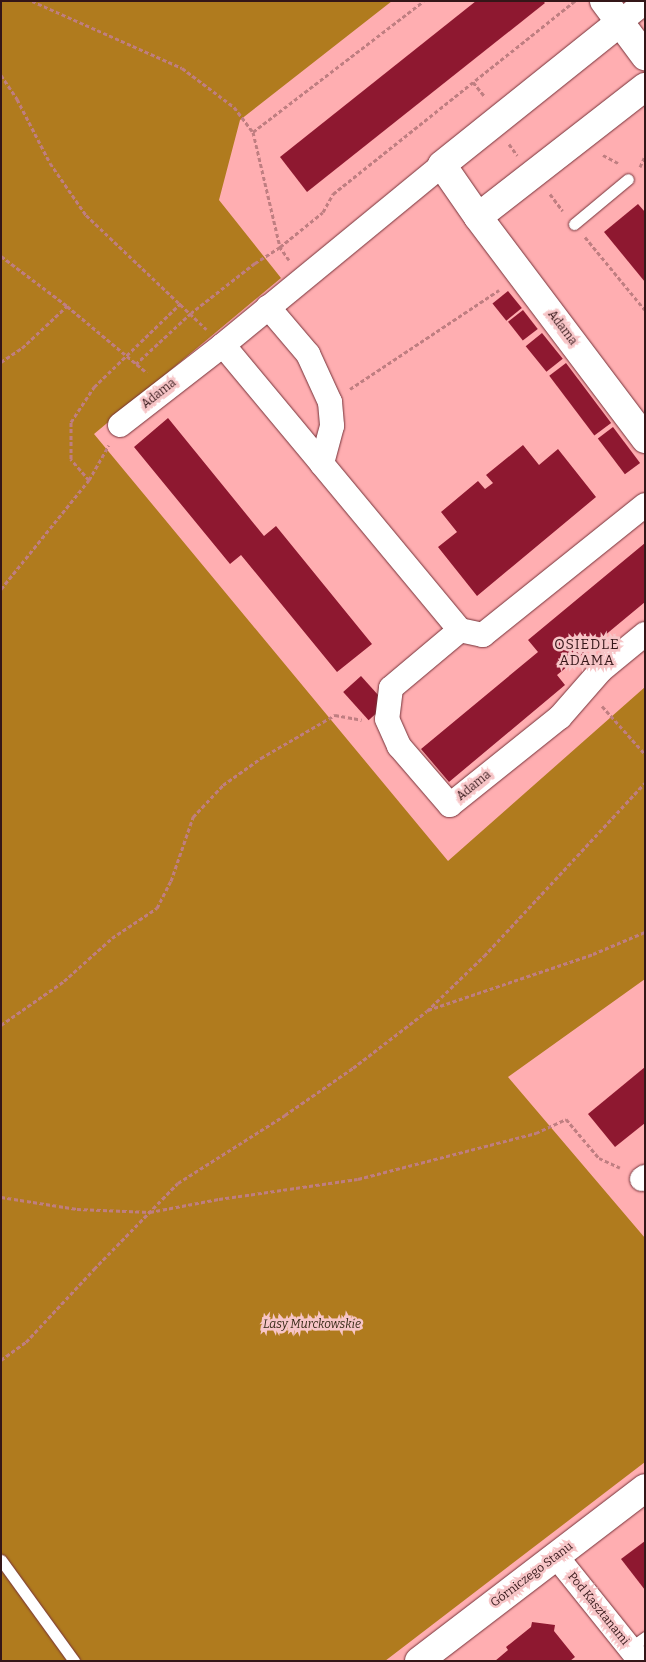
<!DOCTYPE html>
<html>
<head>
<meta charset="utf-8">
<style>
	body { margin:0 }
	#map { position:relative; width:646px; height:1662px; overflow:hidden; background:#ffaeb1; font-family:Bitter,serif }
	div>[style] { position:absolute }
	.forest>* { inset:0; background:#b07b1e }
	.building>* { inset:0; background:#8e1830; transform-origin:0 0 }
	.path>* { height:3px; margin-top:-1.5px; transform-origin:0; background:repeating-linear-gradient(90deg,#bf7e81 0 4px,transparent 0 6.5px) }
	.roads { filter:drop-shadow(0 0 1px #753138) drop-shadow(0 0 1px #753138) }
	.service>* { height:11px; margin:-5.5px; padding:0 5.5px; transform-origin:5.5px; border-radius:5.5px; background:#fff }
	.minor>* { height:24px; margin:-12px; padding:0 12px; transform-origin:12px; border-radius:12px; background:#fff }
	.tertiary>* { height:28px; margin:-14px; padding:0 14px; transform-origin:14px; border-radius:14px; background:#fff }
	span { translate:-50% -50%; white-space:nowrap; text-align:center; line-height:1.15; -webkit-text-stroke:5px #f7c5c7; paint-order:stroke }
	.street-label { font-size:12px; color:#341618 }
	.park-label { font-size:12px; color:#372a17; font-style:italic }
	.neighbourhood-label { font-size:14px; color:#341618; letter-spacing:1px }
	.frame { position:absolute; inset:0; border:2px solid #341618; pointer-events:none }
</style>
</head>
<body>
<div id="map">
	<div class="forest">
		<div style="clip-path:polygon(1px 1px,392px 1px,240px 120px,219px 200px,281px 278px,94px 434px,448px 861px,645px 687px,645px 979px,508px 1077px,645px 1238px,645px 1462px,385px 1661px,1px 1661px)"></div>
	</div>
	<div class="building">
		<div style="clip-path:polygon(476px 1px,543px 1px,545px 3px,307px 192px,280px 157px)"></div>
		<div style="clip-path:polygon(638px 204px,645px 212px,645px 282px,604px 232px)"></div>
		<div style="left:508px;top:291px;width:22px;height:20px;rotate:51deg"></div>
		<div style="left:523px;top:310px;width:24px;height:19px;rotate:52deg"></div>
		<div style="left:542px;top:333px;width:33px;height:21px;rotate:51deg"></div>
		<div style="left:566px;top:363px;width:75px;height:21px;rotate:53deg"></div>
		<div style="clip-path:polygon(168px 418px,264px 536px,276px 526px,372px 644px,337px 672px,241px 555px,230px 564px,134px 447px)"></div>
		<div style="left:613px;top:427px;width:45px;height:19px;rotate:53deg"></div>
		<div style="clip-path:polygon(523px 445px,539px 465px,558px 449px,596px 497px,477px 596px,438px 547px,457px 532px,441px 512px,478px 481px,485px 489px,493px 483px,486px 475px)"></div>
		<div style="clip-path:polygon(645px 543px,645px 602px,557px 675px,565px 685px,449px 782px,421px 749px,538px 652px,528px 640px)"></div>
		<div style="left:361px;top:676px;width:38px;height:24px;rotate:48deg"></div>
		<div style="clip-path:polygon(645px 1067px,645px 1123px,615px 1147px,588px 1114px)"></div>
		<div style="clip-path:polygon(645px 1541px,645px 1590px,621px 1559px)"></div>
		<div style="clip-path:polygon(532px 1622px,555px 1625px,554px 1631px,575px 1657px,570px 1661px,495px 1661px,508px 1650px,506px 1647px,531px 1627px)"></div>
	</div>
	<div class="path">
		<div style="left:32px;top:1px;width:164px;rotate:24.1deg"></div>
		<div style="left:182px;top:68px;width:65px;rotate:36.9deg"></div>
		<div style="left:234px;top:107px;width:31px;rotate:53deg"></div>
		<div style="left:253px;top:132px;width:118px;rotate:76.8deg"></div>
		<div style="left:280px;top:247px;width:30px;rotate:147deg"></div>
		<div style="left:255px;top:263px;width:81px;rotate:142deg"></div>
		<div style="left:191px;top:313px;width:75px;rotate:137.2deg"></div>
		<div style="left:1px;top:75px;width:29px;rotate:56deg"></div>
		<div style="left:17px;top:99px;width:72px;rotate:62.7deg"></div>
		<div style="left:50px;top:163px;width:63px;rotate:55.3deg"></div>
		<div style="left:86px;top:215px;width:166px;rotate:43.5deg"></div>
		<div style="left:473px;top:82px;width:19px;rotate:51deg"></div>
		<div style="left:253px;top:132px;width:215px;rotate:-37.5deg"></div>
		<div style="left:509px;top:144px;width:14px;rotate:54deg"></div>
		<div style="left:603px;top:155px;width:17px;rotate:28deg"></div>
		<div style="left:640px;top:167px;width:12px;rotate:-66deg"></div>
		<div style="left:550px;top:194px;width:21px;rotate:53deg"></div>
		<div style="left:585px;top:237px;width:94px;rotate:50.6deg"></div>
		<div style="left:1px;top:256px;width:83px;rotate:37.1deg"></div>
		<div style="left:67px;top:306px;width:104px;rotate:39.9deg"></div>
		<div style="left:289px;top:260px;width:16px;rotate:-125deg"></div>
		<div style="left:280px;top:247px;width:55px;rotate:-39.1deg"></div>
		<div style="left:323px;top:212px;width:21px;rotate:-61deg"></div>
		<div style="left:333px;top:194px;width:310px;rotate:-38.6deg"></div>
		<div style="left:1px;top:362px;width:25px;rotate:-34deg"></div>
		<div style="left:22px;top:348px;width:62px;rotate:-43deg"></div>
		<div style="left:350px;top:389px;width:179px;rotate:-33.6deg"></div>
		<div style="left:89px;top:480px;width:28px;rotate:-131deg"></div>
		<div style="left:71px;top:459px;width:37px;rotate:-90deg"></div>
		<div style="left:71px;top:422px;width:42px;rotate:-56.7deg"></div>
		<div style="left:94px;top:387px;width:121px;rotate:-44deg"></div>
		<div style="left:1px;top:589px;width:140px;rotate:-51.1deg"></div>
		<div style="left:89px;top:480px;width:40px;rotate:-60.3deg"></div>
		<div style="left:602px;top:706px;width:64px;rotate:48.1deg"></div>
		<div style="left:428px;top:1010px;width:174px;rotate:-18.7deg"></div>
		<div style="left:593px;top:954px;width:56px;rotate:-22.9deg"></div>
		<div style="left:1px;top:1025px;width:77px;rotate:-34.9deg"></div>
		<div style="left:64px;top:981px;width:64px;rotate:-41.9deg"></div>
		<div style="left:112px;top:938px;width:54px;rotate:-33.7deg"></div>
		<div style="left:157px;top:908px;width:30px;rotate:-63deg"></div>
		<div style="left:171px;top:881px;width:68px;rotate:-71deg"></div>
		<div style="left:193px;top:817px;width:44px;rotate:-46.8deg"></div>
		<div style="left:223px;top:785px;width:47px;rotate:-35.4deg"></div>
		<div style="left:261px;top:758px;width:86px;rotate:-30.2deg"></div>
		<div style="left:335px;top:715px;width:27px;rotate:10deg"></div>
		<div style="left:1px;top:1197px;width:77px;rotate:9deg"></div>
		<div style="left:77px;top:1209px;width:73px;rotate:2.4deg"></div>
		<div style="left:150px;top:1212px;width:70px;rotate:-10.7deg"></div>
		<div style="left:219px;top:1199px;width:140px;rotate:-8.2deg"></div>
		<div style="left:358px;top:1179px;width:184px;rotate:-14.5deg"></div>
		<div style="left:536px;top:1133px;width:33px;rotate:-25deg"></div>
		<div style="left:566px;top:1119px;width:51px;rotate:49.8deg"></div>
		<div style="left:599px;top:1158px;width:23px;rotate:25deg"></div>
		<div style="left:1px;top:1360px;width:31px;rotate:-36deg"></div>
		<div style="left:26px;top:1342px;width:100px;rotate:-47deg"></div>
		<div style="left:94px;top:1269px;width:120px;rotate:-45.7deg"></div>
		<div style="left:178px;top:1183px;width:127px;rotate:-32.4deg"></div>
		<div style="left:285px;top:1115px;width:83px;rotate:-34.7deg"></div>
		<div style="left:353px;top:1068px;width:93px;rotate:-37.6deg"></div>
		<div style="left:427px;top:1011px;width:79px;rotate:-44deg"></div>
		<div style="left:484px;top:956px;width:236px;rotate:-47.1deg"></div>
	</div>
	<div class="roads">
		<div class="service">
			<div style="left:574px;top:224px;width:70px;rotate:-39.8deg"></div>
			<div style="left:1px;top:1560px;width:125px;rotate:54.1deg"></div>
			<div style="left:630px;top:1648px;width:19px;rotate:-36deg"></div>
		</div>
		<div class="minor">
			<div style="left:619px;top:23px;width:33px;rotate:-39deg"></div>
			<div style="left:268px;top:307px;width:62px;rotate:49.6deg"></div>
			<div style="left:308px;top:354px;width:53px;rotate:65.4deg"></div>
			<div style="left:330px;top:402px;width:24px;rotate:85deg"></div>
			<div style="left:332px;top:426px;width:39px;rotate:105deg"></div>
			<div style="left:322px;top:464px;width:216px;rotate:50.3deg"></div>
			<div style="left:223px;top:345px;width:155px;rotate:50.2deg"></div>
			<div style="left:120px;top:425px;width:130px;rotate:-37.8deg"></div>
			<div style="left:223px;top:345px;width:283px;rotate:-39.4deg"></div>
			<div style="left:645px;top:505px;width:208px;rotate:141.3deg"></div>
			<div style="left:483px;top:635px;width:24px;rotate:-168deg"></div>
			<div style="left:460px;top:630px;width:90px;rotate:140deg"></div>
			<div style="left:391px;top:688px;width:31px;rotate:97deg"></div>
			<div style="left:387px;top:719px;width:30px;rotate:66deg"></div>
			<div style="left:399px;top:746px;width:78px;rotate:49.2deg"></div>
			<div style="left:450px;top:805px;width:141px;rotate:-38.7deg"></div>
			<div style="left:560px;top:717px;width:62px;rotate:-48.9deg"></div>
			<div style="left:601px;top:670px;width:57px;rotate:-39.3deg"></div>
			<div style="left:642px;top:1179px;width:4px;rotate:-34deg"></div>
			<div style="left:556px;top:1556px;width:134px;rotate:51.3deg"></div>
		</div>
		<div class="tertiary">
			<div style="left:604px;top:1px;width:69px;rotate:53.3deg"></div>
			<div style="left:619px;top:23px;width:227px;rotate:141.3deg"></div>
			<div style="left:442px;top:165px;width:63px;rotate:55.3deg"></div>
			<div style="left:478px;top:217px;width:278px;rotate:53deg"></div>
			<div style="left:478px;top:217px;width:212px;rotate:-37.9deg"></div>
			<div style="left:419px;top:1661px;width:285px;rotate:-37.4deg"></div>
		</div>
	</div>
	<div class="street-label">
		<span style="left:562px;top:328px;rotate:53deg">Adama</span>
		<span style="left:159px;top:394px;rotate:-38deg">Adama</span>
		<span style="left:474px;top:786px;rotate:-39deg">Adama</span>
		<span style="left:532px;top:1575px;rotate:-37deg">Górniczego Stanu</span>
		<span style="left:598px;top:1609px;rotate:51deg">Pod Kasztanami</span>
	</div>
	<div class="park-label">
		<span style="left:312px;top:1325px">Lasy Murckowskie</span>
	</div>
	<div class="neighbourhood-label">
		<span style="left:587px;top:653px">OSIEDLE<br>ADAMA</span>
	</div>
	<div class="frame"></div>
</div>
</body>
</html>
